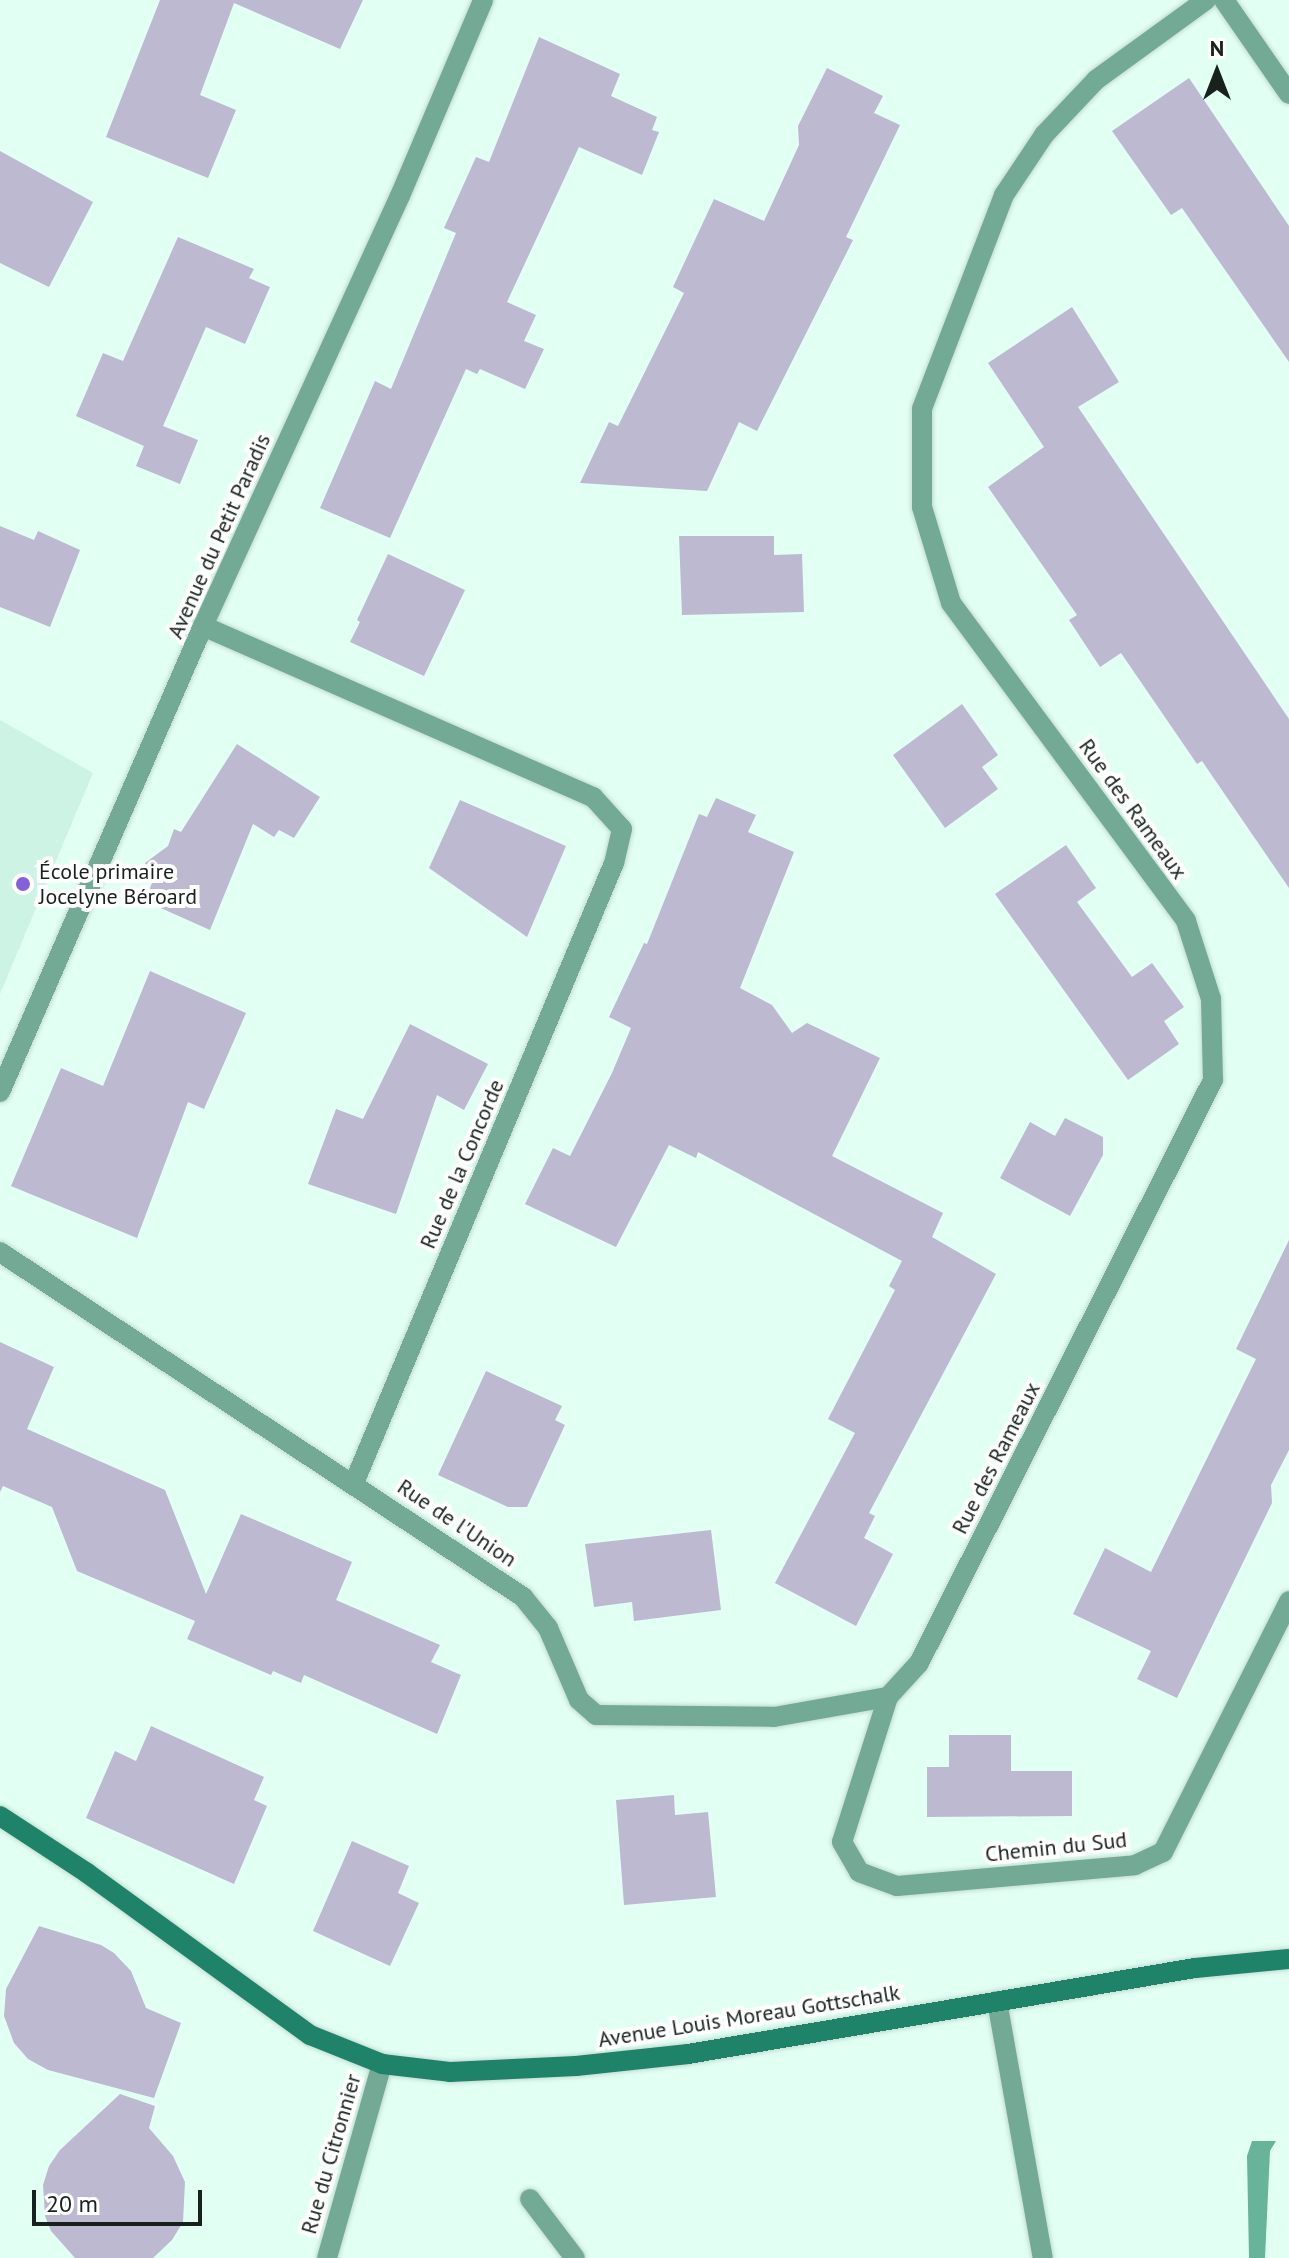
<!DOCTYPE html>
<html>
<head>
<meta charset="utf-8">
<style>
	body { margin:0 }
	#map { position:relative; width:1289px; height:2258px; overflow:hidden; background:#e2fff4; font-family:"PT Sans",sans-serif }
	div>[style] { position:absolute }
	.built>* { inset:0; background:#cdf3e5 }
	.water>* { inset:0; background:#68b49b }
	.building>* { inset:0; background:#bdb9d1 }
	.roads { filter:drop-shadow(0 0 2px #c2dcd2) drop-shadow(0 0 2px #c2dcd2) }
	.lane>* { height:20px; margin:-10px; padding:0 10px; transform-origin:10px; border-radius:10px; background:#72aa96 }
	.street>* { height:20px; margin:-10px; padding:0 10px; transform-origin:10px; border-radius:10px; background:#72aa96 }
	.secondary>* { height:20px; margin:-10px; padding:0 10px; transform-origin:10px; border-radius:10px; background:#1f8369 }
	.dots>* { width:22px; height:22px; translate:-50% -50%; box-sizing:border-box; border:4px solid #fff; border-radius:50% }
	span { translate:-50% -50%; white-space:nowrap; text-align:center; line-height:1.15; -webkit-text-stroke:8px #fff; paint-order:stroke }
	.street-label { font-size:22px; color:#17221e }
	.poi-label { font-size:22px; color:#17221e }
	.left { translate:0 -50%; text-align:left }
	.north { position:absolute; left:1177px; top:32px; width:80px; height:80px; -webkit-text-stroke:6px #fff; paint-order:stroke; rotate:0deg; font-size:22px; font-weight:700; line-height:32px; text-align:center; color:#17221e }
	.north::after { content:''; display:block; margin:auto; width:28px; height:36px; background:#17221e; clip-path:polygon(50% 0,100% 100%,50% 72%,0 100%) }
	.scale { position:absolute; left:32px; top:2190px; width:170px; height:36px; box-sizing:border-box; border:4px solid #17221e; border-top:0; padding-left:10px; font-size:24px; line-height:28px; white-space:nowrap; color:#17221e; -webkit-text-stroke:6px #fff; paint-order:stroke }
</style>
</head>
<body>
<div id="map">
	<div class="built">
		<div style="clip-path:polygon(0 720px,93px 773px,0 994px)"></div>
	</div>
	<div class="water">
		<div style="clip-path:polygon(1252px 2141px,1276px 2141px,1270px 2151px,1265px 2258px,1249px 2258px,1247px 2156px)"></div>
	</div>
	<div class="building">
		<div style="clip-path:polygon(160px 0,363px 0,340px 49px,234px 3px,200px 95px,236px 110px,208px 178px,106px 137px)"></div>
		<div style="clip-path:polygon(539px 37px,620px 74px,611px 96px,657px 117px,652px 130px,659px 132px,642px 175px,579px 147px,507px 302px,536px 315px,524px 341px,544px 349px,525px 389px,480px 369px,477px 374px,466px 369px,390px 538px,320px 508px,375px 381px,391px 389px,456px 233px,444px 228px,476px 157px,489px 162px)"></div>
		<div style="clip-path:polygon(827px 68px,883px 96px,874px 113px,900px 125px,846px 237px,853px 240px,757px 431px,739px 422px,707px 491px,580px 483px,609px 422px,618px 426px,684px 293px,673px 287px,714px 199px,764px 221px,799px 145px,798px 126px)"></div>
		<div style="clip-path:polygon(1189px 78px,1289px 226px,1289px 362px,1182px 208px,1171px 215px,1112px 131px)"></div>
		<div style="clip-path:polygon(0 151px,93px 202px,49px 287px,0 263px)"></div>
		<div style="clip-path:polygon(178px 237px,254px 269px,249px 278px,270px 287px,245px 344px,206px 327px,163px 426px,198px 440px,180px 484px,136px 466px,144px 446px,76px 416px,103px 353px,123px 361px)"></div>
		<div style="clip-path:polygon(1072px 307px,1119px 382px,1078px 407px,1289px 719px,1289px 888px,1202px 761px,1197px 764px,1121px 653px,1100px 667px,1069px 620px,1077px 615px,988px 487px,1044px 447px,988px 363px)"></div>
		<div style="clip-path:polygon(0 526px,34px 540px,38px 531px,80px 550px,50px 627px,0 607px)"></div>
		<div style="clip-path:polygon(679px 536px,774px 536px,774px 555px,802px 554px,804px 612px,682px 615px)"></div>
		<div style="clip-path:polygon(388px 554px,465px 590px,424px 676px,350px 642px,360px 622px,357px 620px)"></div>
		<div style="clip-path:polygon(962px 704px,998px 755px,982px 767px,998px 789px,945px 828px,893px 755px)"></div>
		<div style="clip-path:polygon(237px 744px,320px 797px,294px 838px,279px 830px,274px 837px,253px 824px,210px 930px,145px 901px,152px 883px,145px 863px,168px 846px,174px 829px,181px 832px)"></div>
		<div style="clip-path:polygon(716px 798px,756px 815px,748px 832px,794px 852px,740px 988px,772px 1005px,792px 1033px,807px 1023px,880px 1058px,832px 1156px,943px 1213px,932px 1237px,996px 1274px,869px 1513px,875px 1516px,864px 1538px,893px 1554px,856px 1626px,775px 1583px,855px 1433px,828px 1419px,895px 1290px,889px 1286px,902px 1261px,698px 1152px,696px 1158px,669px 1145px,616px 1247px,525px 1204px,553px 1148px,570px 1156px,612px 1073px,631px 1028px,609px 1017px,644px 943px,647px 944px,699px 814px,707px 817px)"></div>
		<div style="clip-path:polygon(460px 800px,566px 846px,527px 937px,429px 868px)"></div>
		<div style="clip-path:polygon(1066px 845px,1096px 888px,1077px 902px,1132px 977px,1152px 963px,1184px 1007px,1164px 1021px,1179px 1044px,1128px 1080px,995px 894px)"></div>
		<div style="clip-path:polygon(150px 971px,246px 1013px,204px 1109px,188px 1102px,137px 1238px,11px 1186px,61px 1068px,103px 1086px)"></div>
		<div style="clip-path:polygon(410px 1024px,488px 1064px,464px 1110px,437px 1095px,396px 1214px,308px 1184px,336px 1109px,363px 1119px)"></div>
		<div style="clip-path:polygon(1065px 1118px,1103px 1137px,1103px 1155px,1070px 1216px,1000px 1178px,1030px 1122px,1055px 1136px)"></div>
		<div style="clip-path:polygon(1289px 1240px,1289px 1450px,1271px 1485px,1272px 1503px,1177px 1698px,1137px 1679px,1151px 1651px,1073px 1614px,1105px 1548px,1151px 1572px,1256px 1359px,1236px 1349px)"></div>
		<div style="clip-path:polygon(0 1342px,54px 1367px,27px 1429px,165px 1490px,206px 1594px,241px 1514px,352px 1562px,336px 1600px,440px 1645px,431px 1662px,461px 1675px,437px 1734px,304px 1675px,301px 1683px,273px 1671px,271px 1675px,187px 1639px,195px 1621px,77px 1571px,52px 1507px,3px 1486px,0 1492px)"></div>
		<div style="clip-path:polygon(486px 1371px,562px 1406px,555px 1420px,565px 1425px,527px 1507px,508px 1507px,438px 1475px)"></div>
		<div style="clip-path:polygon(711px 1530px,721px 1610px,634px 1621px,632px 1602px,594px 1607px,585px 1544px)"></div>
		<div style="clip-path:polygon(151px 1726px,264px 1777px,254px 1800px,267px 1806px,234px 1884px,86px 1818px,115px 1751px,136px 1761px)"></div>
		<div style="clip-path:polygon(949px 1735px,1011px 1735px,1011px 1771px,1072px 1771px,1072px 1816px,927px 1817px,927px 1767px,949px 1767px)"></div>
		<div style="clip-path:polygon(674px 1795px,675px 1815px,708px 1812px,716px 1897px,624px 1905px,616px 1800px)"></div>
		<div style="clip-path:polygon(352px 1841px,409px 1866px,398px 1893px,419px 1903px,390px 1966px,313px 1931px)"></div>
		<div style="clip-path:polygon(39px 1926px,101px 1945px,114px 1953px,131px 1971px,146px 2008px,181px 2023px,154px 2098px,48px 2070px,28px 2059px,14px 2043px,4px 2016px,6px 1989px)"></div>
		<div style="clip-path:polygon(120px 2094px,155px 2106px,149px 2128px,173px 2156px,185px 2182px,183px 2222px,172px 2240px,153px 2258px,75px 2258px,51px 2231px,45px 2216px,43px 2185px,49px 2166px,60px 2150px)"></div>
	</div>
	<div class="roads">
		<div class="lane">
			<div style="left:997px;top:2001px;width:261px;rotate:79.9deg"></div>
		</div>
		<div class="street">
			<div style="left:1206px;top:0;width:136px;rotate:144deg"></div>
			<div style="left:1096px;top:80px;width:76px;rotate:133.4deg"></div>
			<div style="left:1044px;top:135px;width:72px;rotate:123.7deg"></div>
			<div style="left:1004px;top:195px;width:229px;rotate:111deg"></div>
			<div style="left:922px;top:409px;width:98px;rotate:90deg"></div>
			<div style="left:922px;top:507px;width:100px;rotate:73.2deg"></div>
			<div style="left:951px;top:603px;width:395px;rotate:53.5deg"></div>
			<div style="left:1186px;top:921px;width:82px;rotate:72.2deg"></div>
			<div style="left:1211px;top:999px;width:81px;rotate:88.6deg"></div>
			<div style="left:1213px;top:1080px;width:653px;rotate:116.76deg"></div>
			<div style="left:919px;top:1663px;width:46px;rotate:132.4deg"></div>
			<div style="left:888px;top:1697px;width:152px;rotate:107.6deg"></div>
			<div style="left:842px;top:1842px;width:34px;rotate:60deg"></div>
			<div style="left:859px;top:1872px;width:40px;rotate:20.2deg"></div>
			<div style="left:897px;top:1886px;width:239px;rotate:-5deg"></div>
			<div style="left:1135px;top:1865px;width:31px;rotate:-25deg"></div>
			<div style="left:1163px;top:1852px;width:281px;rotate:-63.3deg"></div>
			<div style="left:1224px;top:0;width:114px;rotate:55.3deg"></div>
			<div style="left:203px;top:626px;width:426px;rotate:23.7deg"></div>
			<div style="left:593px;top:797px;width:43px;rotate:47.8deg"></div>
			<div style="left:622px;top:829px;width:35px;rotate:103deg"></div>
			<div style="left:614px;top:863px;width:672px;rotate:112.75deg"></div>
			<div style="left:0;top:1092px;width:508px;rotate:-66.46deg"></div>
			<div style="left:203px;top:626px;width:473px;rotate:-65.4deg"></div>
			<div style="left:400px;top:196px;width:213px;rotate:-67deg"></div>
			<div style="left:0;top:1252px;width:627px;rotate:33.41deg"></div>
			<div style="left:523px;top:1597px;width:40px;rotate:51deg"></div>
			<div style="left:548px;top:1628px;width:78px;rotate:66.7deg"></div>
			<div style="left:579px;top:1700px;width:23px;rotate:41deg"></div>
			<div style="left:596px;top:1715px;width:178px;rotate:0.6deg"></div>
			<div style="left:774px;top:1717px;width:116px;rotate:-10deg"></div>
			<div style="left:530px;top:2199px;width:74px;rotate:52.7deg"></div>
			<div style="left:327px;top:2258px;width:202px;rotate:-74.2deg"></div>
		</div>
		<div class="secondary">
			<div style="left:0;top:1816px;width:104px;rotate:33.2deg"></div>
			<div style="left:87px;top:1873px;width:276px;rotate:36deg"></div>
			<div style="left:310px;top:2035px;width:78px;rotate:21.9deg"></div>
			<div style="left:382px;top:2064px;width:68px;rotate:6.7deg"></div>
			<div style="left:450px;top:2072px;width:126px;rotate:-2.7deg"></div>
			<div style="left:576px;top:2066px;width:113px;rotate:-6.1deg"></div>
			<div style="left:688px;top:2054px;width:514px;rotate:-9.63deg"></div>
			<div style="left:1195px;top:1968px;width:94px;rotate:-5.5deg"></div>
		</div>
	</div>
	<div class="dots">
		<div style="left:23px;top:884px;background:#8461db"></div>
	</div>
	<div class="street-label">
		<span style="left:219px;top:536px;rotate:-66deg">Avenue du Petit Paradis</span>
		<span style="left:1133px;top:809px;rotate:54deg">Rue des Rameaux</span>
		<span style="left:462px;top:1164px;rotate:-67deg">Rue de la Concorde</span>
		<span style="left:996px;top:1458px;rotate:-63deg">Rue des Rameaux</span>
		<span style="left:457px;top:1523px;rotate:34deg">Rue de l'Union</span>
		<span style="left:1056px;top:1847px;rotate:-6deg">Chemin du Sud</span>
		<span style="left:749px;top:2016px;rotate:-9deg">Avenue Louis Moreau Gottschalk</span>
		<span style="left:331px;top:2154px;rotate:-74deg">Rue du Citronnier</span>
	</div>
	<div class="poi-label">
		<span class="left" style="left:39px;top:884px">École primaire<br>Jocelyne Béroard</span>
	</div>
	<div class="north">N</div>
	<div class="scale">20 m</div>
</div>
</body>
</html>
